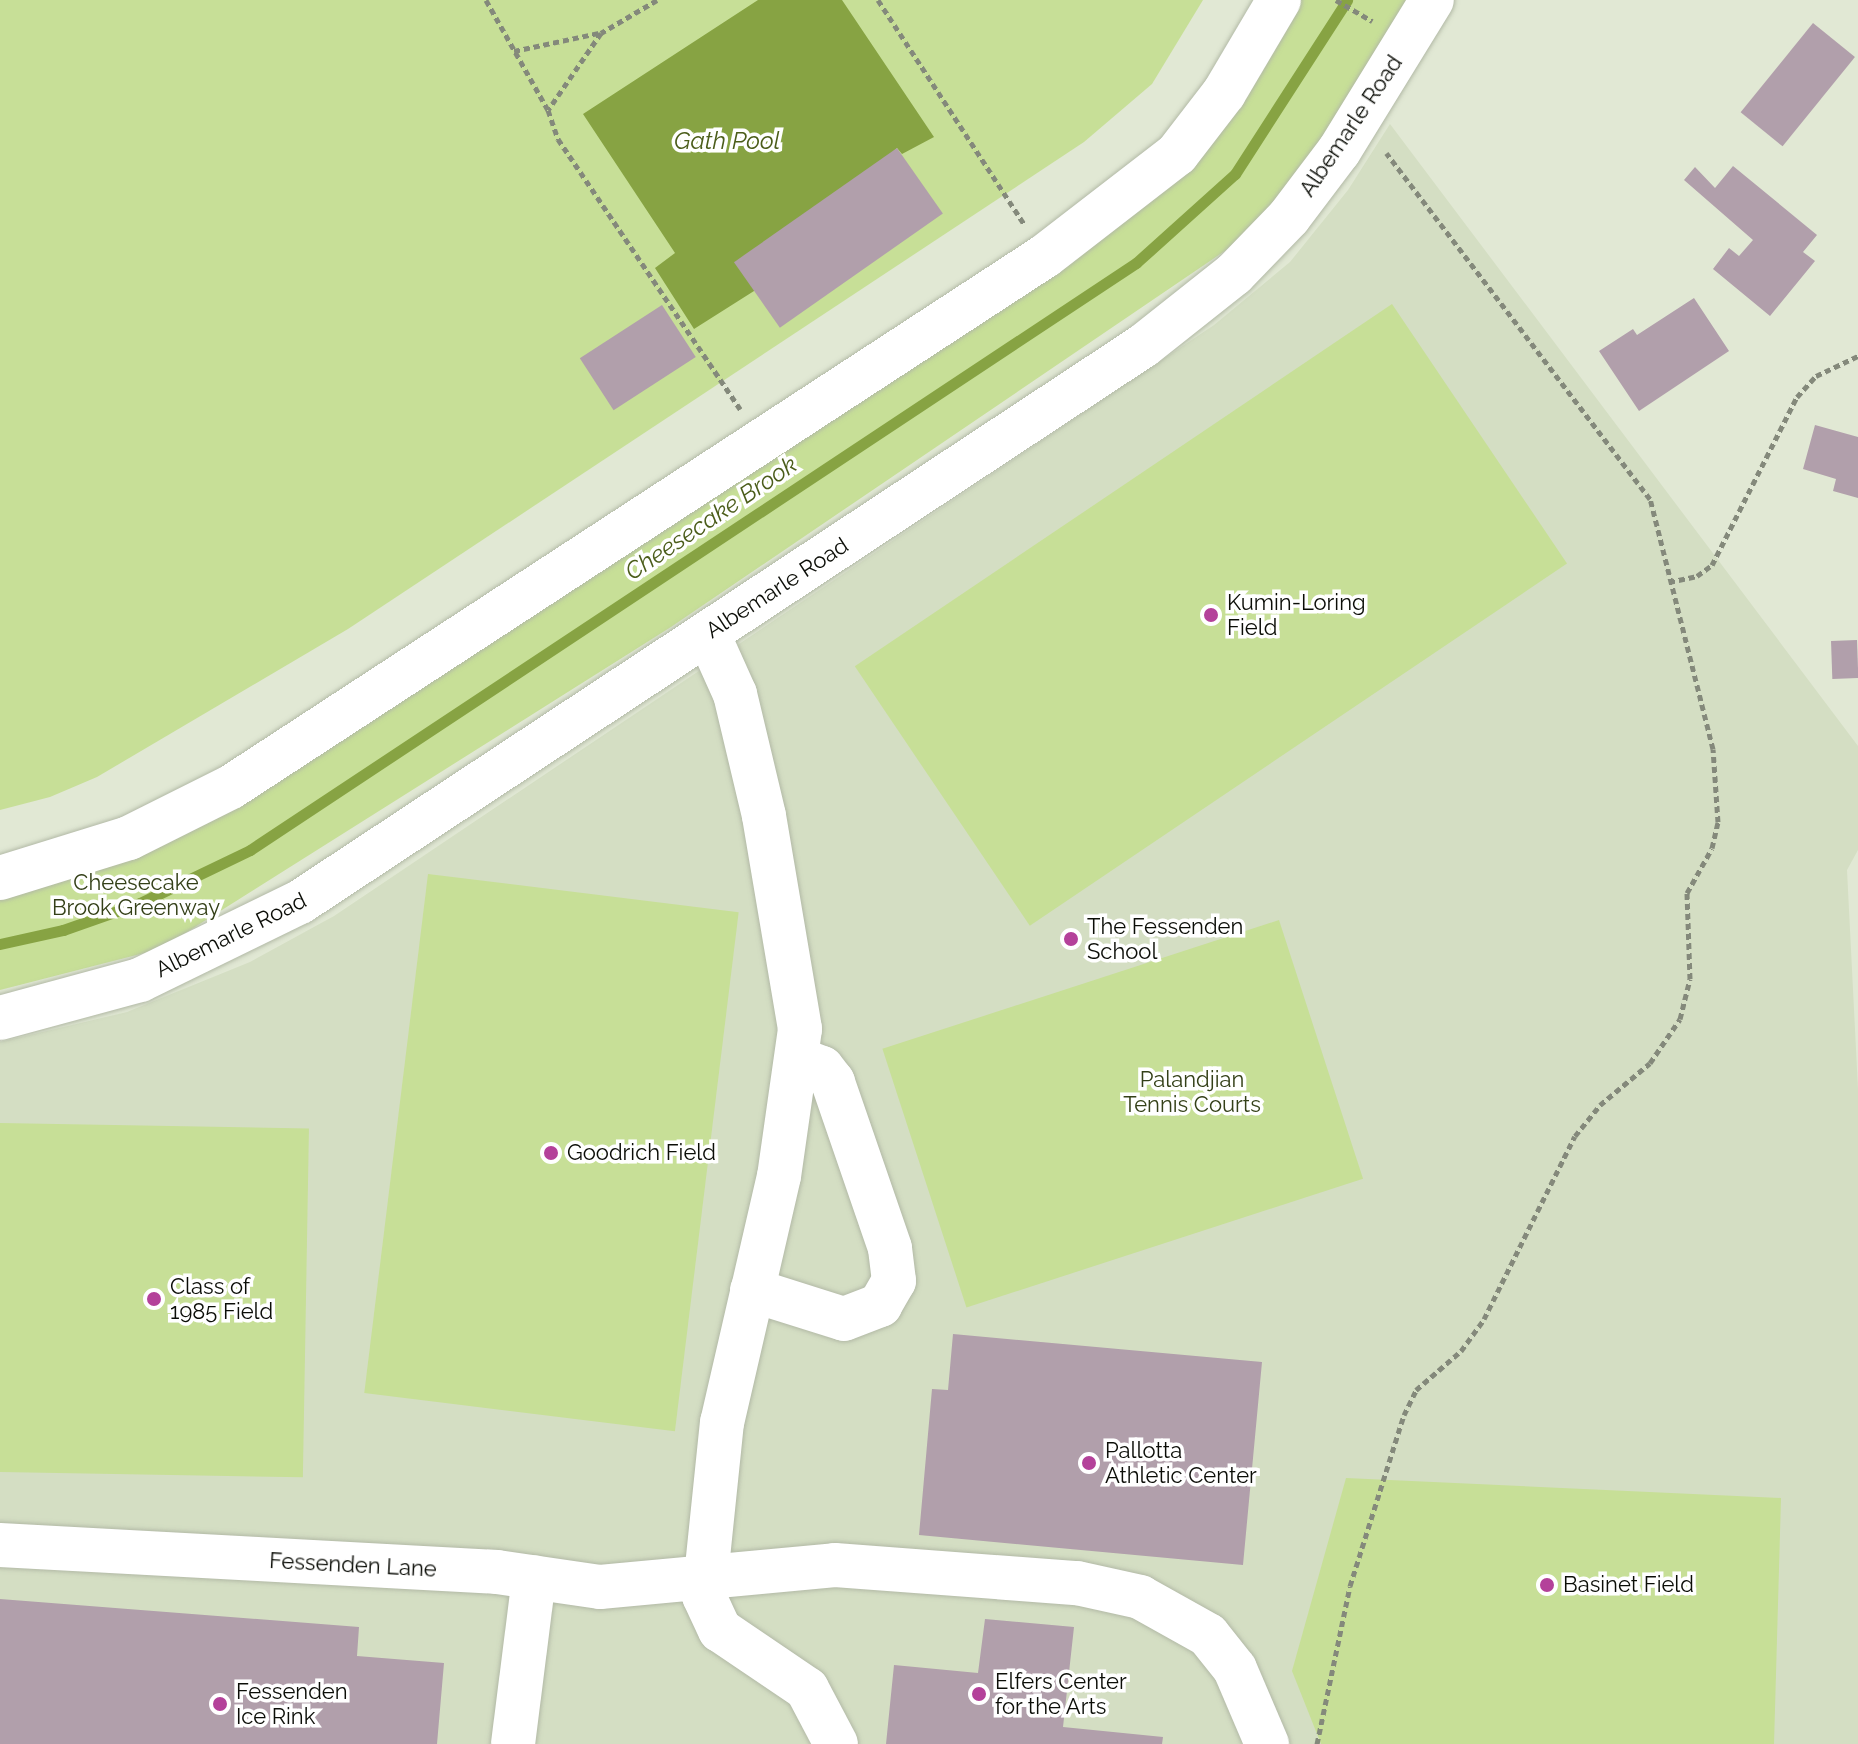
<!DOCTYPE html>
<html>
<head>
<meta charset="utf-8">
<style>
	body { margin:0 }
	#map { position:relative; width:1858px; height:1744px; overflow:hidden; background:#e1e8d4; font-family:Raleway,sans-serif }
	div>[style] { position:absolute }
	.built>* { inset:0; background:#d4dec3 }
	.green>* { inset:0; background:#c7df97; transform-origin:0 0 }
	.water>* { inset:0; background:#87a343 }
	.stream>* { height:11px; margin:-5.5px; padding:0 5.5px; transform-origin:5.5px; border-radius:5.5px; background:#87a343 }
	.building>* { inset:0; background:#b19fab; transform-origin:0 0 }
	.path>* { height:5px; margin-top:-2.5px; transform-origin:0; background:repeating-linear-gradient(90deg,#84897b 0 6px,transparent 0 10px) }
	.roads { filter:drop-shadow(0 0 2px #b2b9a6) drop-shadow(0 0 2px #b2b9a6) }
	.minor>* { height:44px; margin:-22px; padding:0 22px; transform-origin:22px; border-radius:22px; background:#fff }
	.dots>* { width:22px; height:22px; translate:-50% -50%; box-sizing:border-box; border:4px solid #fff; border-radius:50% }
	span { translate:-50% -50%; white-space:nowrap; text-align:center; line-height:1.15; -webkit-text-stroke:7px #fff; paint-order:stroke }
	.street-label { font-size:22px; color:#0b0d07 }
	.poi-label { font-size:22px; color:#0b0d07 }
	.left { translate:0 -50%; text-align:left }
	.park-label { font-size:22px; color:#344018 }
	.water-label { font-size:24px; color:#4b5d1a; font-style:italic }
</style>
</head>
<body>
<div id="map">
	<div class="built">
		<div style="clip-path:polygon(1390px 124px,1858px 746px,1858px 850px,1847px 870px,1858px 1089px,1858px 1744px,0 1744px,0 1042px,127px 1012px,250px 962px,334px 916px,1214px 325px,1290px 262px,1348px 190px)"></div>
	</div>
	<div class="green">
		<div style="clip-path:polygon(0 0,1203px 0,1152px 84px,1084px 142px,348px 629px,97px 777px,50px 797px,0 810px)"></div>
		<div style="clip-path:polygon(1281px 0,1407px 0,1305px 166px,1238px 242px,671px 627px,160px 949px,0 990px,0 877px,182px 814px,1177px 154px)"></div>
		<div style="left:1392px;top:304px;width:313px;height:648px;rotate:56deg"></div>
		<div style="left:428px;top:874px;width:313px;height:523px;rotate:7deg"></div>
		<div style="left:1279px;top:920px;width:272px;height:417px;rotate:72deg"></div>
		<div style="left:0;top:1123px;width:309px;height:349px;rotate:1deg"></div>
		<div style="clip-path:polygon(1346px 1478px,1781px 1498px,1774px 1744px,1321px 1744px,1292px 1671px)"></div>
	</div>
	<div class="water">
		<div style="clip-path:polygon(758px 0,842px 0,934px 137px,902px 154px,897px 148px,754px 291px,694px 329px,655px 268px,675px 253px,583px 114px)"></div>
	</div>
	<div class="stream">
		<div style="left:0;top:944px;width:65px;rotate:-12.5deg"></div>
		<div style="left:63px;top:930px;width:82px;rotate:-19.3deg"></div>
		<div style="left:140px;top:903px;width:122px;rotate:-25.7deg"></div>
		<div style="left:250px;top:850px;width:1063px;rotate:-33.53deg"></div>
		<div style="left:1136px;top:263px;width:133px;rotate:-42deg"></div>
		<div style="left:1235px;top:174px;width:207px;rotate:-57.2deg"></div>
	</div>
	<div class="building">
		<div style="left:1813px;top:23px;width:54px;height:115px;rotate:39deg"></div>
		<div style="left:897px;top:148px;width:80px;height:199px;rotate:55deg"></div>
		<div style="clip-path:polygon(1733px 166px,1817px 235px,1803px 252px,1815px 261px,1770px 316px,1713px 269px,1729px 248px,1739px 256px,1753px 240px,1684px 180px,1695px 167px,1715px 188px)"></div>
		<div style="clip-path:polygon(1694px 298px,1729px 351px,1639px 411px,1599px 351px,1633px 329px,1637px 335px)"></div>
		<div style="left:662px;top:305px;width:62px;height:98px;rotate:57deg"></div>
		<div style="clip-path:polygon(1815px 425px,1858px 437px,1858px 498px,1833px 491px,1836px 479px,1803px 469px)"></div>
		<div style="left:1857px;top:640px;width:38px;height:26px;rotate:88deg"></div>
		<div style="clip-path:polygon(953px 1334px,1262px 1362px,1243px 1565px,919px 1535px,932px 1389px,948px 1390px)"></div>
		<div style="clip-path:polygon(0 1599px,359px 1627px,357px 1656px,444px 1663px,437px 1744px,0 1744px)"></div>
		<div style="clip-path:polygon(985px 1619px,1074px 1627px,1063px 1727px,1163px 1737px,1162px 1744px,886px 1744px,894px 1665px,978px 1673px)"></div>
	</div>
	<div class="path">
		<div style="left:486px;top:0;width:126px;rotate:60.6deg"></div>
		<div style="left:657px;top:0;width:65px;rotate:149.5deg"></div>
		<div style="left:601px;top:33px;width:93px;rotate:124.5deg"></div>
		<div style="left:548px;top:110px;width:31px;rotate:71deg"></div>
		<div style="left:558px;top:139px;width:326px;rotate:56deg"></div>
		<div style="left:878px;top:0;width:267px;rotate:56.9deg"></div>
		<div style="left:1336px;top:0;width:42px;rotate:30.3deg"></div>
		<div style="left:514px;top:51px;width:87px;rotate:-12deg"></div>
		<div style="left:1669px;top:582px;width:29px;rotate:-12deg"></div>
		<div style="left:1697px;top:576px;width:19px;rotate:-36deg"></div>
		<div style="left:1712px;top:565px;width:188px;rotate:-63.2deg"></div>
		<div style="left:1797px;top:397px;width:28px;rotate:-48deg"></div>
		<div style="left:1816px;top:376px;width:47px;rotate:-25.5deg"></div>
		<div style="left:1317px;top:1744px;width:161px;rotate:-78.2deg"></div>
		<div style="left:1350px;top:1586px;width:179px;rotate:-72.5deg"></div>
		<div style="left:1404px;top:1415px;width:28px;rotate:-64deg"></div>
		<div style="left:1416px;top:1390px;width:60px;rotate:-40.9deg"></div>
		<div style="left:1461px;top:1351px;width:39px;rotate:-54deg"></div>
		<div style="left:1484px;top:1319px;width:204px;rotate:-63.6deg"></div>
		<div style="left:1575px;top:1136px;width:40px;rotate:-51deg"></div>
		<div style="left:1600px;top:1105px;width:65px;rotate:-40deg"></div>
		<div style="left:1650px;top:1063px;width:53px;rotate:-55.7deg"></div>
		<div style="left:1680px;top:1019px;width:41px;rotate:-76deg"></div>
		<div style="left:1690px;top:979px;width:86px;rotate:-92deg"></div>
		<div style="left:1687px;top:893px;width:51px;rotate:-60.9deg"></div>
		<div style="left:1712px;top:848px;width:27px;rotate:-77deg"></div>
		<div style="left:1718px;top:822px;width:73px;rotate:-93.9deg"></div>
		<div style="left:1713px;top:749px;width:258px;rotate:-104.1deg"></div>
		<div style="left:1650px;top:499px;width:435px;rotate:-127.3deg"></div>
	</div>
	<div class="roads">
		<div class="minor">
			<div style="left:708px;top:634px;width:66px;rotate:65.8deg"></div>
			<div style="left:735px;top:694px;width:125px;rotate:76.6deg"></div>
			<div style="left:764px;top:816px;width:216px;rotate:80.4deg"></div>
			<div style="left:800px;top:1029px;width:148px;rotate:98.1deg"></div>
			<div style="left:779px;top:1176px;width:253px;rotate:103deg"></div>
			<div style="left:722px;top:1422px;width:175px;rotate:95.9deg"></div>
			<div style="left:704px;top:1596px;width:38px;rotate:65deg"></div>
			<div style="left:720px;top:1630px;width:105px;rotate:34.1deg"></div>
			<div style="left:807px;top:1689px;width:62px;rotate:62.2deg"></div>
			<div style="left:0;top:878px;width:135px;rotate:-17.2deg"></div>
			<div style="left:129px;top:838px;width:114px;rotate:-26.6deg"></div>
			<div style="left:231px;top:787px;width:972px;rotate:-33.12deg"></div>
			<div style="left:1045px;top:256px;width:167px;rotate:-37.7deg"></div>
			<div style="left:1177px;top:154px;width:77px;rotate:-52.4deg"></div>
			<div style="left:1224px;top:93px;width:108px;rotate:-59.4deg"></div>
			<div style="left:0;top:1018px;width:145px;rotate:-15.2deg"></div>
			<div style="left:140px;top:980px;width:178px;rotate:-26deg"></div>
			<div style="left:300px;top:902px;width:1010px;rotate:-33.41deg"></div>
			<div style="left:1143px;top:346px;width:116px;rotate:-38.4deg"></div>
			<div style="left:1234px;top:274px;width:79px;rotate:-46deg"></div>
			<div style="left:1289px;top:217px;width:83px;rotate:-52.9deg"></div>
			<div style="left:1339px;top:151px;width:177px;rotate:-58.4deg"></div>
			<div style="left:752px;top:1290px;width:96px;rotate:17.5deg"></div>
			<div style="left:844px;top:1319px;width:39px;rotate:-21deg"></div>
			<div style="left:880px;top:1305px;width:28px;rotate:-60deg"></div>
			<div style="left:894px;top:1281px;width:33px;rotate:-97deg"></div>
			<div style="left:890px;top:1248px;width:176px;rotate:-109deg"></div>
			<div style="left:833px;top:1082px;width:18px;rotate:-128deg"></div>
			<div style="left:822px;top:1068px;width:26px;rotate:-159deg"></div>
			<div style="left:0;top:1545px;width:498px;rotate:3.1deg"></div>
			<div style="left:497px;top:1572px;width:104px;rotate:8.3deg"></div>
			<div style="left:600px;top:1587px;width:236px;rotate:-5.3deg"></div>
			<div style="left:835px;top:1565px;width:243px;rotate:4.3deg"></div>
			<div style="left:1077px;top:1583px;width:65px;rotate:12.5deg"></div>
			<div style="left:1140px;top:1597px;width:78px;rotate:29.2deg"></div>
			<div style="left:1208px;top:1635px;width:43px;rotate:51.5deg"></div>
			<div style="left:1235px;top:1669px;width:82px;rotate:66.9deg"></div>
			<div style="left:513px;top:1744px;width:168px;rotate:-82.8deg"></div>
		</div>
	</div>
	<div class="dots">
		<div style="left:1211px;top:615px;background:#b4419a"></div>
		<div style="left:1071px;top:939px;background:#b4419a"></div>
		<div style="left:551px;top:1153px;background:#b4419a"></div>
		<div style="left:154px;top:1299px;background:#b4419a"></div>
		<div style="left:1089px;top:1463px;background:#b4419a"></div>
		<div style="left:1547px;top:1585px;background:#b4419a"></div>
		<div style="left:979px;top:1694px;background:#b4419a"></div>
		<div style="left:220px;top:1704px;background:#b4419a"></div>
	</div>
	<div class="street-label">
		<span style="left:1351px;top:126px;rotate:-56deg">Albemarle Road</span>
		<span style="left:777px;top:588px;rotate:-33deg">Albemarle Road</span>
		<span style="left:231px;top:935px;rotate:-26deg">Albemarle Road</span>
		<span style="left:353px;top:1565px;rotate:3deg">Fessenden Lane</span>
	</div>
	<div class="poi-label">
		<span class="left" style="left:1227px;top:615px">Kumin-Loring<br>Field</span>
		<span class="left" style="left:1087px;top:939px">The Fessenden<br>School</span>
		<span class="left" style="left:567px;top:1153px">Goodrich Field</span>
		<span class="left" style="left:170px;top:1299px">Class of<br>1985 Field</span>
		<span class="left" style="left:1105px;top:1463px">Pallotta<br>Athletic Center</span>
		<span class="left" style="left:1563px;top:1585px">Basinet Field</span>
		<span class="left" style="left:995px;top:1694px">Elfers Center<br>for the Arts</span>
		<span class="left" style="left:236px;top:1704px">Fessenden<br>Ice Rink</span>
	</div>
	<div class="park-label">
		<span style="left:136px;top:895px">Cheesecake<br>Brook Greenway</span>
		<span style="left:1192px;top:1092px">Palandjian<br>Tennis Courts</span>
	</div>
	<div class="water-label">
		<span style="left:727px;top:141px">Gath Pool</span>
		<span style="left:711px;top:518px;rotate:-34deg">Cheesecake Brook</span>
	</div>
</div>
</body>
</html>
